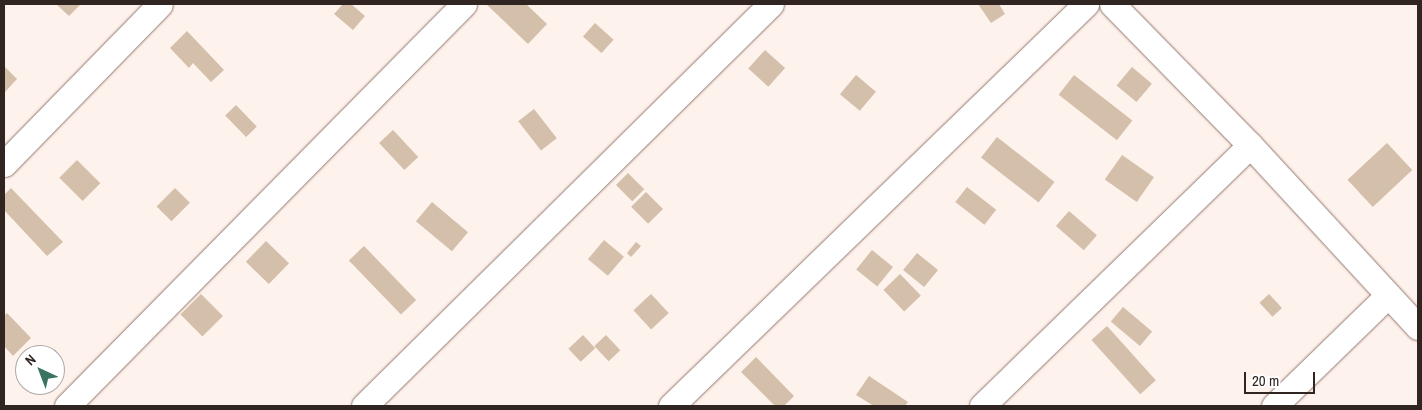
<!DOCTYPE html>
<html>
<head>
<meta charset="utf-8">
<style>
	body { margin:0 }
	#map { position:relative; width:1422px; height:410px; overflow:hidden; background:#fef2ed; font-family:"Archivo Narrow",sans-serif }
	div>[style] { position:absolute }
	.building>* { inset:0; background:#d3bfaa; transform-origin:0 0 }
	.roads { filter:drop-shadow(0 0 1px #92786e) drop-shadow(0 0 1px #92786e) }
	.minor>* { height:25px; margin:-12.5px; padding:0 12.5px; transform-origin:12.5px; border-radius:12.5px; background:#fff }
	span { translate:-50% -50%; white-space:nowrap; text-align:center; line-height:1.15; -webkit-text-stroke:5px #fff; paint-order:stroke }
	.frame { position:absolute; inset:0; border:5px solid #302521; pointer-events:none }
	.north { position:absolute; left:15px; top:345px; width:50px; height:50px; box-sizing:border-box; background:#fff; border:1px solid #aca8a6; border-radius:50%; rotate:317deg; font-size:14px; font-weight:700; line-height:20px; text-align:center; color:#302521 }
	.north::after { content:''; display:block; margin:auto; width:18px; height:22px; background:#39745f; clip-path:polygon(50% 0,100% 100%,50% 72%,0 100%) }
	.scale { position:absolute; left:1244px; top:372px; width:71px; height:22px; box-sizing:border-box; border:2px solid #302521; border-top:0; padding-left:6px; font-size:15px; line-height:18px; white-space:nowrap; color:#302521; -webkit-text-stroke:4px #fff; paint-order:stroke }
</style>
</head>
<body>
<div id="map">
	<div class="building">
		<div style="clip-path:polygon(56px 4px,81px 4px,69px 16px)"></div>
		<div style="clip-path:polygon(343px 4px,351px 4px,365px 16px,353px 30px,334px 14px)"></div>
		<div style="clip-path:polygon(486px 4px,526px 4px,547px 24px,528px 44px)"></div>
		<div style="clip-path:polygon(978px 4px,999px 4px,1005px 14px,991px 23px)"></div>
		<div style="left:595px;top:23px;width:25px;height:18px;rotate:42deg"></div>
		<div style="clip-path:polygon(187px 31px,224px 70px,211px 82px,193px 63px,189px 68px,170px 48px)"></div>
		<div style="left:765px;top:50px;width:27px;height:25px;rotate:42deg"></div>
		<div style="clip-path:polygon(4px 66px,17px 79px,5px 92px,4px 90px)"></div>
		<div style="left:1132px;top:67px;width:26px;height:24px;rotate:40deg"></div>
		<div style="left:856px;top:75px;width:26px;height:25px;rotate:40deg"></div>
		<div style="left:1074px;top:75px;width:74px;height:25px;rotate:38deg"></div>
		<div style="left:236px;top:105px;width:30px;height:15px;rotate:46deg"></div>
		<div style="left:534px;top:109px;width:37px;height:20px;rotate:52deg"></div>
		<div style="left:393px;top:130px;width:37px;height:19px;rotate:47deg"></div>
		<div style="left:997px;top:137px;width:73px;height:26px;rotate:38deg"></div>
		<div style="left:1387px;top:143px;width:37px;height:54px;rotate:47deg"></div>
		<div style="left:1122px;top:155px;width:39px;height:30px;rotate:35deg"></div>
		<div style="left:77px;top:160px;width:33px;height:25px;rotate:45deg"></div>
		<div style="left:628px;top:173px;width:23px;height:17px;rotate:45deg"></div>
		<div style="left:967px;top:187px;width:37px;height:19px;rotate:38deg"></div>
		<div style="clip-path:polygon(11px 188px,63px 242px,47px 256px,4px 210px,4px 195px)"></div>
		<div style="left:175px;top:188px;width:21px;height:26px;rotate:45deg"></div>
		<div style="left:646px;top:192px;width:24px;height:21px;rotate:45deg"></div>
		<div style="left:432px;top:202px;width:47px;height:25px;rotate:40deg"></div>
		<div style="left:1069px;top:211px;width:37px;height:20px;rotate:41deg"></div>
		<div style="left:604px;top:240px;width:26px;height:25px;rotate:40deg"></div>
		<div style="left:266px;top:241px;width:32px;height:29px;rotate:44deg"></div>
		<div style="clip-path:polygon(636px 242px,641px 246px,631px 257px,627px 253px)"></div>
		<div style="left:364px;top:246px;width:75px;height:21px;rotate:46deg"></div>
		<div style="left:872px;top:250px;width:27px;height:25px;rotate:39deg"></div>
		<div style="left:917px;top:253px;width:27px;height:22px;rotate:39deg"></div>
		<div style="left:900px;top:274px;width:30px;height:23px;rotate:46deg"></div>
		<div style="left:201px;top:294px;width:31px;height:29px;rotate:45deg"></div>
		<div style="left:651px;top:294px;width:26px;height:24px;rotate:47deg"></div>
		<div style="left:1269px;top:294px;width:19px;height:13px;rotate:47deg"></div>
		<div style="left:1123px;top:307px;width:38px;height:19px;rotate:40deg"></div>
		<div style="clip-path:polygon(7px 313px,31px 338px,13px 356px,4px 346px,4px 316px)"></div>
		<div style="left:1107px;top:326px;width:73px;height:21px;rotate:48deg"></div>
		<div style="left:583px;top:335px;width:18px;height:20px;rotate:47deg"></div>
		<div style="left:606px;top:335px;width:21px;height:16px;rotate:47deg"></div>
		<div style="clip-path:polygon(756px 357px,794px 396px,784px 406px,775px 406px,741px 372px)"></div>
		<div style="clip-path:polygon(869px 376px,908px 402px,905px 406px,874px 406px,856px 395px)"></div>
	</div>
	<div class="roads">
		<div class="minor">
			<div style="left:1112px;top:4px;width:197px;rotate:45.6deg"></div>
			<div style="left:1250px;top:145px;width:248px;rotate:47.3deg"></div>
			<div style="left:4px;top:164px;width:223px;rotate:-45.7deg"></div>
			<div style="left:67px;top:406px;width:565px;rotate:-45.36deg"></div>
			<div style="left:364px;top:406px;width:572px;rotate:-44.65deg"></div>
			<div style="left:671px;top:406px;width:578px;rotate:-44.09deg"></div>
			<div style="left:982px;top:406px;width:374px;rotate:-44.2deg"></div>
			<div style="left:1274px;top:406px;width:159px;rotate:-44.2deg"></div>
		</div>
	</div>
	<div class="frame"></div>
	<div class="north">N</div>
	<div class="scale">20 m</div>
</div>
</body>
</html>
